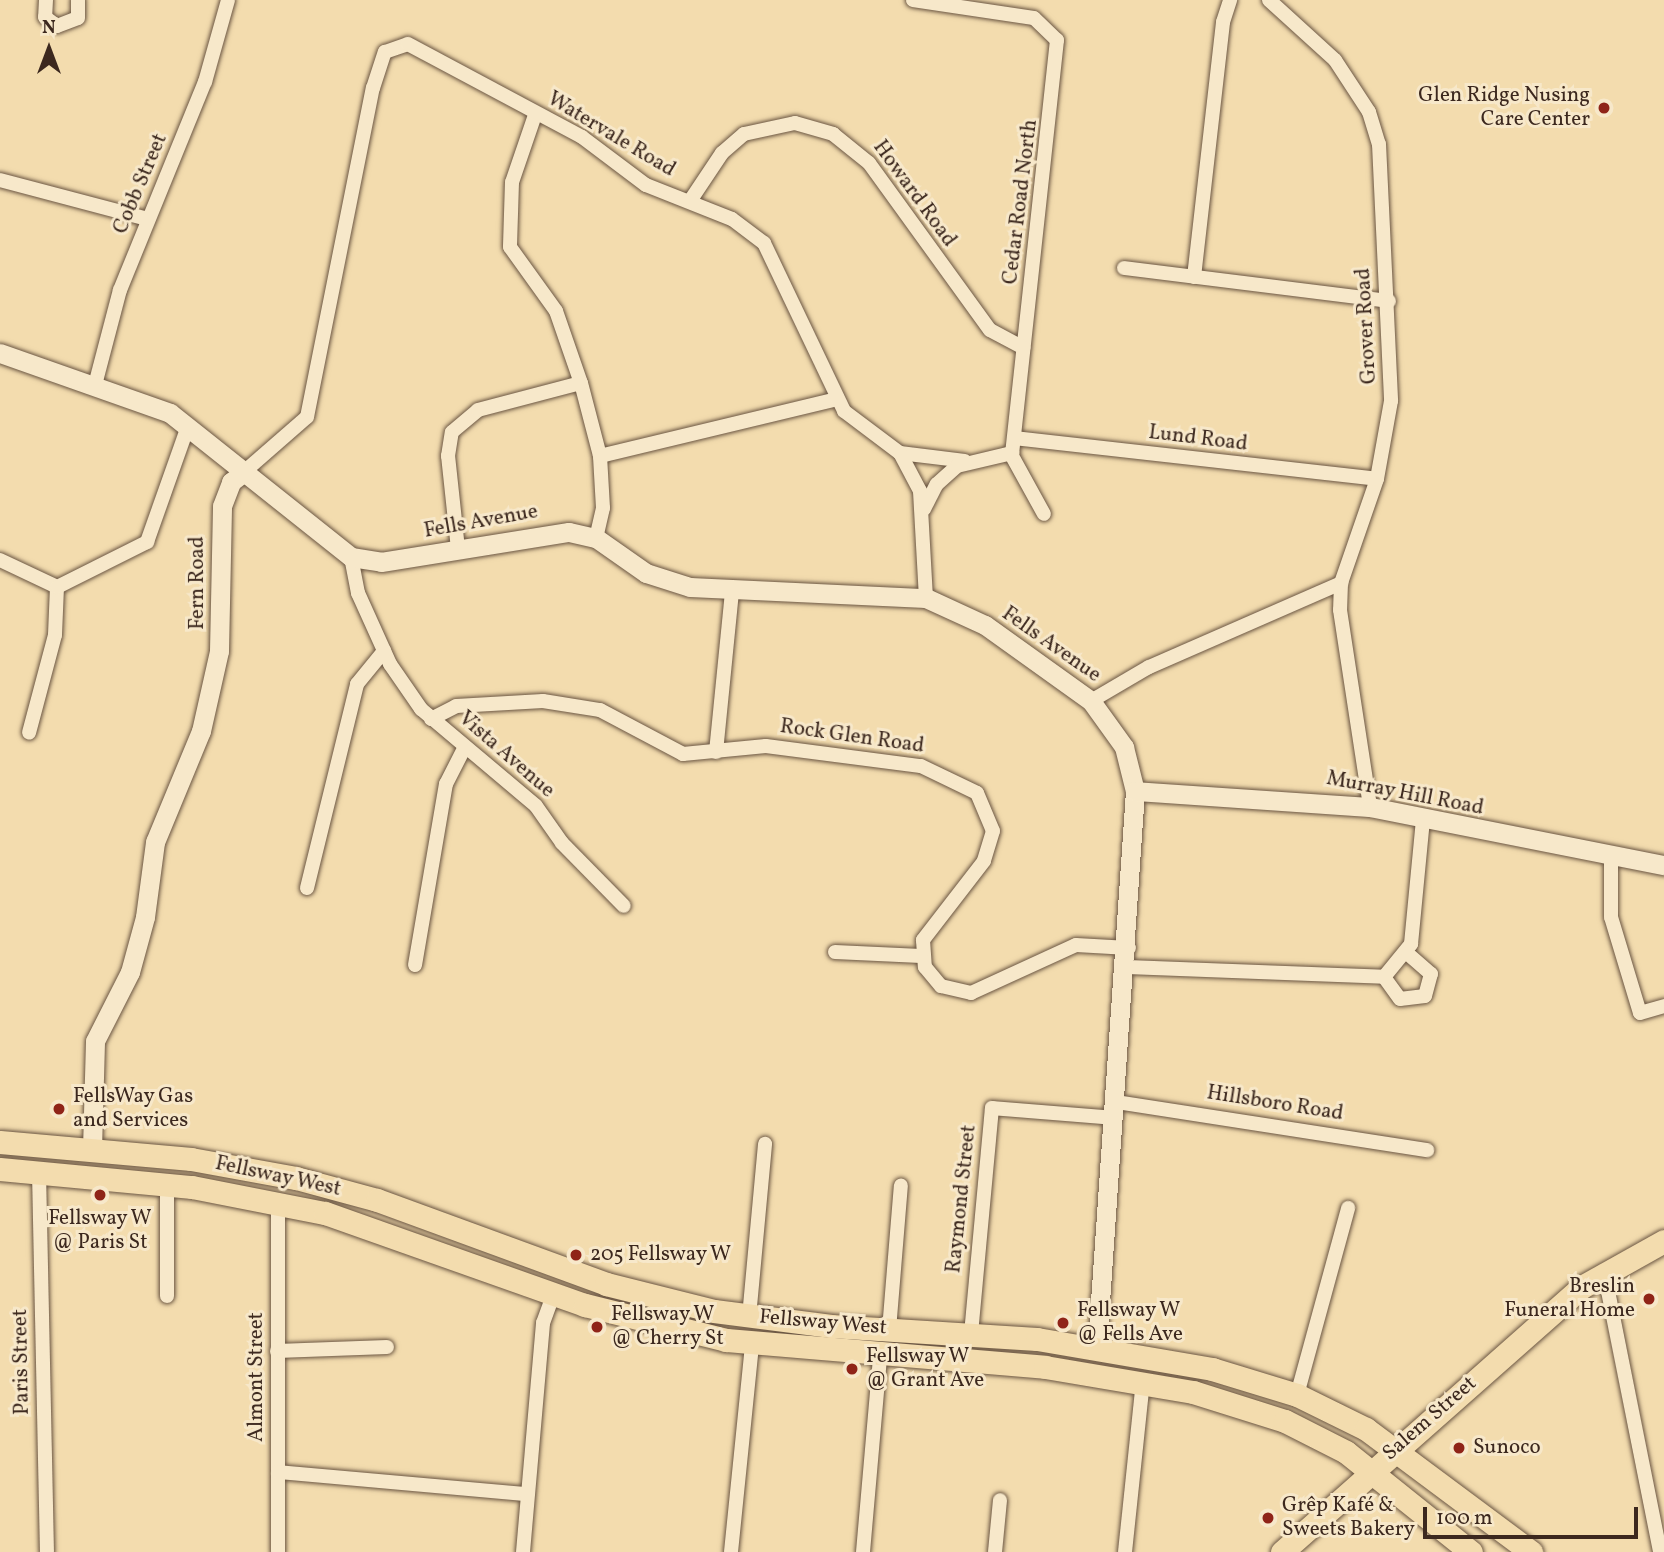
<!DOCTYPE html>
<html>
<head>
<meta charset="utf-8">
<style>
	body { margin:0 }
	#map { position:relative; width:1664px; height:1552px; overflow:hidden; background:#f3dcae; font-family:Vollkorn,serif }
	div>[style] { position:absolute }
	.roads { filter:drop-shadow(0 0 2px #6a5542) drop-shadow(0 0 2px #6a5542) }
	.street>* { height:14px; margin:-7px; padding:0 7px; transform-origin:7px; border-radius:7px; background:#f7e8ca }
	.secondary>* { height:19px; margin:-9.5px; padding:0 9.5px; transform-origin:9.5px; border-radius:9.5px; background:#f7e8ca }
	.primary>* { height:23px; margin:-11.5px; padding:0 11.5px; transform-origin:11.5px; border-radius:11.5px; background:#f3dcae }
	.dots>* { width:19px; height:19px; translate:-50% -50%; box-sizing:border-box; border:4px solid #f7e8ca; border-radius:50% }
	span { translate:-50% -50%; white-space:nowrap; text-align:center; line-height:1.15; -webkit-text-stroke:6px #f7e8ca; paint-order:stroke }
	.poi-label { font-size:21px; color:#3c281e }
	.right { translate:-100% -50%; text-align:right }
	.left { translate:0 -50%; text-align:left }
	.street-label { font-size:21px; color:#3c281e }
	.north { position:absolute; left:14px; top:14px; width:70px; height:70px; -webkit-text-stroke:5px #f7e8ca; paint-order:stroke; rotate:0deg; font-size:19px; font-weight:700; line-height:28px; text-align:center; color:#3c281e }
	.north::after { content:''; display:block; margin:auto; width:24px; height:32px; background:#3c281e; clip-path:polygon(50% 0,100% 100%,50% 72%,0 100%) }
	.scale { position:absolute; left:1423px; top:1507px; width:215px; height:32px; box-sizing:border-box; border:4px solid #3c281e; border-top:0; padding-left:9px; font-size:21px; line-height:24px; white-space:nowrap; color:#3c281e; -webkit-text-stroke:5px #f7e8ca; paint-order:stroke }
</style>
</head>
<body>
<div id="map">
	<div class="roads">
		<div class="street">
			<div style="left:46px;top:0;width:17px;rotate:93deg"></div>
			<div style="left:45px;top:17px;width:15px;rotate:37deg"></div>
			<div style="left:57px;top:26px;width:22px;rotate:-21deg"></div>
			<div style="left:78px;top:18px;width:18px;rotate:-90deg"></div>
			<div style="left:913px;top:0;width:122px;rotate:8.5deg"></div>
			<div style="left:1034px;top:18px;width:32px;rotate:44deg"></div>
			<div style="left:1057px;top:40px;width:418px;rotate:96.2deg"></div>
			<div style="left:1012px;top:456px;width:66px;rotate:61.1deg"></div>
			<div style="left:1269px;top:0;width:89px;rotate:42.3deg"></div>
			<div style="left:1335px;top:60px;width:62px;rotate:56.8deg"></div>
			<div style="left:1369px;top:112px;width:34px;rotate:73deg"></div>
			<div style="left:1379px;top:144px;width:257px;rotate:87.3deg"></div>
			<div style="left:1391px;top:401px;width:79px;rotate:100.2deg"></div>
			<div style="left:1377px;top:479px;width:110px;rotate:109.1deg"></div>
			<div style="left:1341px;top:583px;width:27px;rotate:92deg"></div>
			<div style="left:1340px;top:610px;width:199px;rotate:81.3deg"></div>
			<div style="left:535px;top:115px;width:71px;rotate:108.9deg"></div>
			<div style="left:512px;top:182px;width:65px;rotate:91.8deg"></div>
			<div style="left:510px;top:247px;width:79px;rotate:54.3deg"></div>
			<div style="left:556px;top:311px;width:76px;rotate:70.9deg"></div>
			<div style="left:581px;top:383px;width:75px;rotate:75.4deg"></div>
			<div style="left:600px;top:456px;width:52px;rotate:86.7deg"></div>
			<div style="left:603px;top:508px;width:31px;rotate:103deg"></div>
			<div style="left:0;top:180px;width:153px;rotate:14.8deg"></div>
			<div style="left:690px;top:201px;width:58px;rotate:-56.3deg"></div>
			<div style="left:722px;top:153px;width:29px;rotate:-41deg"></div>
			<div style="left:744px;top:134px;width:52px;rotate:-12.2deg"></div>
			<div style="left:795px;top:123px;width:40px;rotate:16deg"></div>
			<div style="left:833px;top:134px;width:46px;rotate:38.9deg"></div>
			<div style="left:869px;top:163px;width:206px;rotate:54.1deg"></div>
			<div style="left:990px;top:330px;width:38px;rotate:28deg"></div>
			<div style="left:1124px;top:268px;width:267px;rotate:7.1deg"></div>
			<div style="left:1194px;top:277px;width:257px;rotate:-83.5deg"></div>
			<div style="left:1223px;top:22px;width:23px;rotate:-72deg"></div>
			<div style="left:95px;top:385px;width:98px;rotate:-75.3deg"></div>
			<div style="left:120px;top:290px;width:225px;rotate:-67.8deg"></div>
			<div style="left:205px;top:82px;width:85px;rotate:-74.3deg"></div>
			<div style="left:1014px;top:438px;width:365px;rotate:6.4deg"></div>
			<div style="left:900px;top:453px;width:65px;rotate:7deg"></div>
			<div style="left:600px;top:456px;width:244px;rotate:-13.5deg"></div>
			<div style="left:245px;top:471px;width:82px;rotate:-41.1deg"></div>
			<div style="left:307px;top:417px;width:336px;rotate:-78.7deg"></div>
			<div style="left:373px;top:88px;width:38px;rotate:-72deg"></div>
			<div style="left:385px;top:52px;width:24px;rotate:-19deg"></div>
			<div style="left:408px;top:44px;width:197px;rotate:28.1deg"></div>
			<div style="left:582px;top:137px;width:80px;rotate:36.9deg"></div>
			<div style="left:646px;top:185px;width:92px;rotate:21.6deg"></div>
			<div style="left:732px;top:219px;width:40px;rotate:37deg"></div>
			<div style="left:764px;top:243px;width:186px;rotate:64.5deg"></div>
			<div style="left:844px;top:411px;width:70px;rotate:36.9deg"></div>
			<div style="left:900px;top:453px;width:43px;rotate:62.2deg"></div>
			<div style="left:920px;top:491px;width:107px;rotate:86.8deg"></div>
			<div style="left:924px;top:509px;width:28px;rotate:-63deg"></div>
			<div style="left:937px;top:484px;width:27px;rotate:-42deg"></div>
			<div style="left:957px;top:466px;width:57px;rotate:-13.3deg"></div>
			<div style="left:458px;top:549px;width:94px;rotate:-96.1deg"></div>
			<div style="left:448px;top:456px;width:24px;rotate:-81deg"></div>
			<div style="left:452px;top:432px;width:34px;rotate:-40deg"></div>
			<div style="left:478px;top:410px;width:106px;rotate:-14.7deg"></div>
			<div style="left:351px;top:557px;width:37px;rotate:79deg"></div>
			<div style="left:358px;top:593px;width:78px;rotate:65.7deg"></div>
			<div style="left:390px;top:664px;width:55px;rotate:55.4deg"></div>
			<div style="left:421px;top:709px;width:150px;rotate:40.1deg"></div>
			<div style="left:536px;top:806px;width:45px;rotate:54.9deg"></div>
			<div style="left:562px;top:843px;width:88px;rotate:45.5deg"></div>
			<div style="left:0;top:560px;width:63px;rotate:25.3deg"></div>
			<div style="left:57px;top:587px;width:48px;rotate:92.4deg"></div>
			<div style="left:55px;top:635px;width:101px;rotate:104.9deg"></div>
			<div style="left:57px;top:587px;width:101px;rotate:-26.6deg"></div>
			<div style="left:147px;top:542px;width:123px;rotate:-70.5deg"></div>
			<div style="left:1091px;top:701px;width:67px;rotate:-30.4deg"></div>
			<div style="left:1149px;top:667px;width:210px;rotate:-23.6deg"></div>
			<div style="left:431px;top:719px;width:28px;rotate:-27deg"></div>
			<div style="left:456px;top:706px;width:87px;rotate:-3.3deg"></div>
			<div style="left:543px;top:701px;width:58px;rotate:9deg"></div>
			<div style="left:600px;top:710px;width:94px;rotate:27.9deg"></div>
			<div style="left:683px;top:754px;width:83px;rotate:-5.5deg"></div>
			<div style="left:766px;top:746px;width:156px;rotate:7.4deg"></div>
			<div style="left:921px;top:766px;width:62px;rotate:25.7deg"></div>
			<div style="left:977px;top:793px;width:41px;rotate:67.2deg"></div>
			<div style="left:993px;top:831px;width:31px;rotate:107deg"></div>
			<div style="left:984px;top:861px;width:100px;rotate:127.7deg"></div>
			<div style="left:923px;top:940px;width:27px;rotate:86deg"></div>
			<div style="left:925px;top:967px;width:25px;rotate:50deg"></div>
			<div style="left:941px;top:986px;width:31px;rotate:13deg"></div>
			<div style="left:971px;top:993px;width:115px;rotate:-24.6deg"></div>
			<div style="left:1076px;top:945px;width:53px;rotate:3.2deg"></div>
			<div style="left:716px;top:752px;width:160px;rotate:-84.3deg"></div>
			<div style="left:1611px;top:854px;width:63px;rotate:90deg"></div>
			<div style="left:1611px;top:917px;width:100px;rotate:73.2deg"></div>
			<div style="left:1640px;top:1013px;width:25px;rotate:-16deg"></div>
			<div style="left:307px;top:888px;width:210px;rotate:-76.2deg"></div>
			<div style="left:357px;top:684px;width:43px;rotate:-50.7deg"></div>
			<div style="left:835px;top:952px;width:86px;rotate:2.7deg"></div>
			<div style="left:415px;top:965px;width:184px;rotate:-80.3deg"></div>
			<div style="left:446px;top:784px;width:37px;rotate:-63deg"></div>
			<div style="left:1127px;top:967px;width:257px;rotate:2.2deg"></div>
			<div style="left:1384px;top:977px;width:43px;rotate:-50.7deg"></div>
			<div style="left:1411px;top:944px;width:125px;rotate:-84.5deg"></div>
			<div style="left:1384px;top:977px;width:27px;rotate:54deg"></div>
			<div style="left:1400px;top:999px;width:25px;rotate:-7deg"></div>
			<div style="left:1425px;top:996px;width:23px;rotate:-75deg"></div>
			<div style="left:1431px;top:974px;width:30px;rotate:-139deg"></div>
			<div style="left:1116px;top:1102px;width:315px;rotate:8.8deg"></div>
			<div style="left:39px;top:1172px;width:380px;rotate:88.8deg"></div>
			<div style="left:278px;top:1202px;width:350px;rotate:90deg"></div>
			<div style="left:1604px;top:1271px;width:287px;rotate:78.7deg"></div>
			<div style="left:167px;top:1296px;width:112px;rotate:-90deg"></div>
			<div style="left:749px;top:1317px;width:174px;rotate:-84.7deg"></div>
			<div style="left:889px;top:1330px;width:145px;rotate:-85.3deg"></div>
			<div style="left:971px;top:1334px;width:227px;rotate:-84.7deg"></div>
			<div style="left:992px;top:1108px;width:123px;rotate:4.6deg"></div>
			<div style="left:277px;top:1351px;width:110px;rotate:-2.1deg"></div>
			<div style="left:1297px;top:1395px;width:194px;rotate:-74.7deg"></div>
			<div style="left:278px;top:1472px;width:249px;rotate:5.1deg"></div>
			<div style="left:523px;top:1552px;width:230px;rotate:-85deg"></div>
			<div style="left:543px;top:1323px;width:30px;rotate:-70deg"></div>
			<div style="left:731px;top:1552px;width:208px;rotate:-84.2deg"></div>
			<div style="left:863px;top:1552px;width:197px;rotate:-85deg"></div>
			<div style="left:995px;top:1552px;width:52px;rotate:-84.5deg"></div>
			<div style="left:1125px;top:1552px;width:172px;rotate:-84deg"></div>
		</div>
		<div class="secondary">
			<div style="left:0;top:353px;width:180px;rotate:19.4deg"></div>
			<div style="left:170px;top:413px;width:231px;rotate:38.5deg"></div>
			<div style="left:351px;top:557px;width:30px;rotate:9deg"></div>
			<div style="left:381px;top:562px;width:190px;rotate:-9.1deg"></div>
			<div style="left:569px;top:532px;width:28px;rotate:13deg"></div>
			<div style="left:596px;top:538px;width:61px;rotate:35deg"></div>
			<div style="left:646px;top:573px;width:46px;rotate:17.7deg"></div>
			<div style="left:690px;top:587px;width:236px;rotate:2.7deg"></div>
			<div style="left:926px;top:598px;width:65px;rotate:24.6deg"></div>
			<div style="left:985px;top:625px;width:130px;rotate:35.6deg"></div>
			<div style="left:1091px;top:701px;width:57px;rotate:54.3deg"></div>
			<div style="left:1124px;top:747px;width:45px;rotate:76deg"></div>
			<div style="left:1135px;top:791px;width:556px;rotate:93.92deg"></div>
			<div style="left:1135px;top:791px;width:236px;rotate:3.9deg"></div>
			<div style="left:1370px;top:807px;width:300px;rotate:11.2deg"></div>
			<div style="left:92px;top:1149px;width:108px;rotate:-88.4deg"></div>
			<div style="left:95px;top:1041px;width:77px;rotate:-63.1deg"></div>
			<div style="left:130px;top:972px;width:57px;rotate:-74.7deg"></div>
			<div style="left:145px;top:917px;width:76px;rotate:-82.4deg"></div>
			<div style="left:155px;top:842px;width:120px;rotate:-67.5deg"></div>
			<div style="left:201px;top:731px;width:82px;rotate:-77.3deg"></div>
			<div style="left:219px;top:651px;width:145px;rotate:-88.8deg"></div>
			<div style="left:222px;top:506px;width:26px;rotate:-69deg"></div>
			<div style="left:231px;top:482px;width:18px;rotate:-38deg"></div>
		</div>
		<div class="primary">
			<div style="left:0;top:1142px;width:192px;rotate:5.1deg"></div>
			<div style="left:191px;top:1159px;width:107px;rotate:10.3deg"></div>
			<div style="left:296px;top:1178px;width:84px;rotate:15.2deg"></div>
			<div style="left:377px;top:1200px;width:244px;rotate:20.1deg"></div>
			<div style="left:606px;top:1284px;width:111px;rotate:14deg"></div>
			<div style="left:714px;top:1311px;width:118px;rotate:7.3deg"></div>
			<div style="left:831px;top:1326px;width:206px;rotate:3.6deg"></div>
			<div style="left:1037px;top:1339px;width:178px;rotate:9.7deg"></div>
			<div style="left:1212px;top:1369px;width:89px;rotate:17deg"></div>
			<div style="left:1297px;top:1395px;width:77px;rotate:26.2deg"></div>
			<div style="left:1366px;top:1429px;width:206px;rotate:36.7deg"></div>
			<div style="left:0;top:1169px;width:193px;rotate:5.4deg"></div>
			<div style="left:192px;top:1187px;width:136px;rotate:11.1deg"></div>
			<div style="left:325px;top:1213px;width:276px;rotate:19.5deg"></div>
			<div style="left:585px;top:1305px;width:145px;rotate:13.9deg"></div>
			<div style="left:726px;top:1340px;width:320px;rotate:4.8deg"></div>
			<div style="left:1045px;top:1367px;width:150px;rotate:9.6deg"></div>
			<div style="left:1193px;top:1392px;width:96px;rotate:17.5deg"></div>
			<div style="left:1285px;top:1421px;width:68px;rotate:26.9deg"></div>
			<div style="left:1346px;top:1452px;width:160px;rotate:38.7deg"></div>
			<div style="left:1282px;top:1552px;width:398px;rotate:-41.5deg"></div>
			<div style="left:1580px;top:1288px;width:96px;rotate:-29.2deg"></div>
		</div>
	</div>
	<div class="dots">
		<div style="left:1604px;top:108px;background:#8f2418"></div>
		<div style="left:59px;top:1109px;background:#8f2418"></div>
		<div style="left:100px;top:1195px;background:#8f2418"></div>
		<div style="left:576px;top:1255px;background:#8f2418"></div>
		<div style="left:1649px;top:1299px;background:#8f2418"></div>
		<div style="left:1063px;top:1323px;background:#8f2418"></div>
		<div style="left:597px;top:1327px;background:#8f2418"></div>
		<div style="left:852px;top:1369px;background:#8f2418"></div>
		<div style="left:1459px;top:1448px;background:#8f2418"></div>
		<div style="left:1268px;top:1518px;background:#8f2418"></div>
	</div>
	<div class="poi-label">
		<span class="right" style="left:1590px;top:108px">Glen Ridge Nusing<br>Care Center</span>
		<span class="left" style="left:73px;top:1109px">FellsWay Gas<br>and Services</span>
		<span style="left:100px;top:1231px">Fellsway W<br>@ Paris St</span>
		<span class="left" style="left:590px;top:1255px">205 Fellsway W</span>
		<span class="right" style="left:1635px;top:1299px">Breslin<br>Funeral Home</span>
		<span class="left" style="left:1077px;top:1323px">Fellsway W<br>@ Fells Ave</span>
		<span class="left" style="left:611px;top:1327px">Fellsway W<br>@ Cherry St</span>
		<span class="left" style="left:866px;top:1369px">Fellsway W<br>@ Grant Ave</span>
		<span class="left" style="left:1473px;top:1448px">Sunoco</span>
		<span class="left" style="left:1282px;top:1518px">Grêp Kafé &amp;<br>Sweets Bakery</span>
	</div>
	<div class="street-label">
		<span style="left:611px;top:135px;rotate:31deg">Watervale Road</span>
		<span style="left:141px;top:184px;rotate:-67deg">Cobb Street</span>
		<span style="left:914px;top:194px;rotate:54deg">Howard Road</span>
		<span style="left:1021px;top:202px;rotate:-83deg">Cedar Road North</span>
		<span style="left:1367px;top:326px;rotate:-93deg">Grover Road</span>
		<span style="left:1198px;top:439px;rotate:7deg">Lund Road</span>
		<span style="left:481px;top:522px;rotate:-10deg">Fells Avenue</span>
		<span style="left:198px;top:583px;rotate:-90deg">Fern Road</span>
		<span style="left:1051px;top:645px;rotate:35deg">Fells Avenue</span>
		<span style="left:852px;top:737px;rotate:8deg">Rock Glen Road</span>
		<span style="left:506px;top:755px;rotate:41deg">Vista Avenue</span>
		<span style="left:1405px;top:794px;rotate:11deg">Murray Hill Road</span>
		<span style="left:1275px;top:1104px;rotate:9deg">Hillsboro Road</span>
		<span style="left:278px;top:1177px;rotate:12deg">Fellsway West</span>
		<span style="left:962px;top:1199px;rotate:-84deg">Raymond Street</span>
		<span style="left:823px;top:1323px;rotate:5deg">Fellsway West</span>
		<span style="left:22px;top:1362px;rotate:-91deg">Paris Street</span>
		<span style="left:257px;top:1377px;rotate:-90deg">Almont Street</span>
		<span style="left:1430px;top:1419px;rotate:-41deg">Salem Street</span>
	</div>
	<div class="north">N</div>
	<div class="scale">100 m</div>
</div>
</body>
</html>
